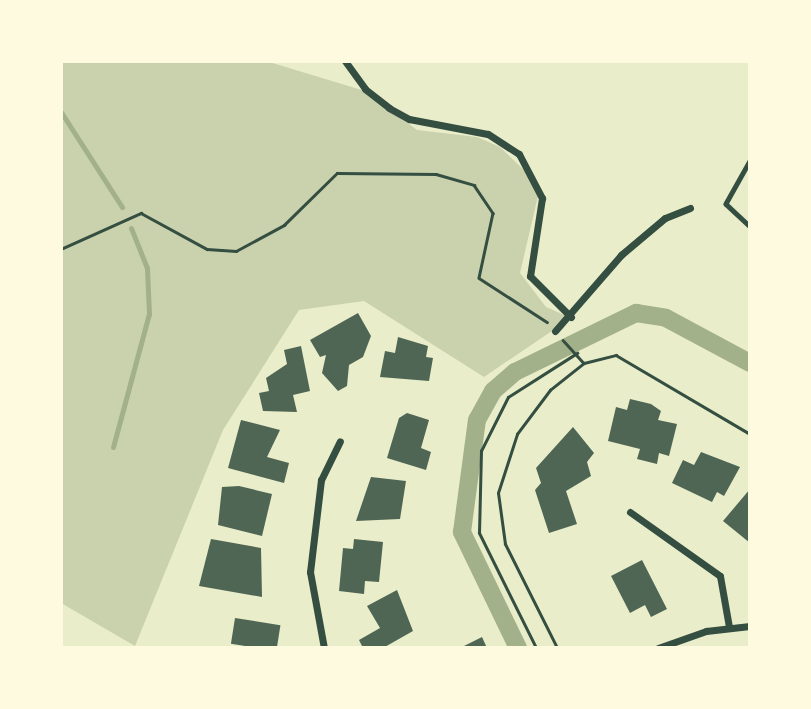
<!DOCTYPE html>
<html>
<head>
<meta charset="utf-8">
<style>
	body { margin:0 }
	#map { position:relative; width:811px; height:709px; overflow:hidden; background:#e9edc9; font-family:Rubik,sans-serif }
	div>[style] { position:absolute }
	.green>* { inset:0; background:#cad2ad }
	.stream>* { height:5px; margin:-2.5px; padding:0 2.5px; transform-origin:2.5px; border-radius:2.5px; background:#a3b18a }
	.canal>* { height:18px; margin:-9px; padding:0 9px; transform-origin:9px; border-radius:9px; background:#a3b18a }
	.building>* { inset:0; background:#4f6655; transform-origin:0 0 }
	.path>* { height:2.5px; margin:-1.25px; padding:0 1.25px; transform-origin:1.25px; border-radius:1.25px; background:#344e41 }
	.service>* { height:4.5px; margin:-2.25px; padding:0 2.25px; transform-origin:2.25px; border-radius:2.25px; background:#344e41 }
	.minor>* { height:7px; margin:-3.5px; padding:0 3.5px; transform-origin:3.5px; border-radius:3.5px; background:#344e41 }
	span { translate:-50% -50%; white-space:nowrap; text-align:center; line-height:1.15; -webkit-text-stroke:7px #fefae0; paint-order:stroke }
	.frame { position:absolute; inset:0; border:63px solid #fefae0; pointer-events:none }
</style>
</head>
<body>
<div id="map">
	<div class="green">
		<div style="clip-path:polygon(61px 61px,266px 61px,365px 91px,417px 130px,477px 137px,500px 147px,531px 177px,538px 196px,520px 273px,546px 307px,571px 318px,484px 377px,364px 301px,299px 310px,223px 430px,135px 646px,61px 603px)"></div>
	</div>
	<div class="stream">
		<div style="left:61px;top:112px;width:113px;rotate:57.3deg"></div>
		<div style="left:113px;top:447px;width:138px;rotate:-74.9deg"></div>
		<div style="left:149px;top:314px;width:46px;rotate:-92.5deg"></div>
		<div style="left:147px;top:268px;width:43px;rotate:-111.8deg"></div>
	</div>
	<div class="canal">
		<div style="left:518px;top:648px;width:129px;rotate:-115.8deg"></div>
		<div style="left:462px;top:532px;width:113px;rotate:-82.4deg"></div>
		<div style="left:477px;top:420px;width:33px;rotate:-61deg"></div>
		<div style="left:493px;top:391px;width:29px;rotate:-41deg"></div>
		<div style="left:515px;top:372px;width:135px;rotate:-26deg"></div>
		<div style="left:636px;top:313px;width:30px;rotate:9deg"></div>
		<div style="left:666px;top:318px;width:95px;rotate:28.2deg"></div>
	</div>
	<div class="building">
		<div style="clip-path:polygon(358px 313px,371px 336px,363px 357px,349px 365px,347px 386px,338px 391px,322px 373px,326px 355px,320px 357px,310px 340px)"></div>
		<div style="clip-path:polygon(398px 337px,428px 346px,426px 357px,433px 358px,429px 381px,380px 377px,385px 351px,395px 353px)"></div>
		<div style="clip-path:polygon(301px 346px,310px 391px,293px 395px,297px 412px,263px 411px,259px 393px,269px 391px,266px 378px,287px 364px,284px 350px)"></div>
		<div style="clip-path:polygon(630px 399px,651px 404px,661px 411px,658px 420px,677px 424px,669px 456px,659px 453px,657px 464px,637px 459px,640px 449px,608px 441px,616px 407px,627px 410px)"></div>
		<div style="clip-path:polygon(407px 413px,429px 420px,421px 448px,431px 452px,426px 470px,387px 458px,399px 418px)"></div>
		<div style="clip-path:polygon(241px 420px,280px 430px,267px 457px,289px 463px,284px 483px,228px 468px)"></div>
		<div style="clip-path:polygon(573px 427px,594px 453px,587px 462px,591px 476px,566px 491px,577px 524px,549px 533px,535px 490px,541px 483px,536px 468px)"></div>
		<div style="clip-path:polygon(701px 452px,740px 467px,724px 496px,717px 492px,712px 502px,672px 483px,683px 460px,694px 465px)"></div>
		<div style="clip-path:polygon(371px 477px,406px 481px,400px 519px,356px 521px)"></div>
		<div style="clip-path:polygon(239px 486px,272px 494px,262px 536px,218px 525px,222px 487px)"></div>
		<div style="clip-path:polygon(750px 489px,750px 543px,723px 521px)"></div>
		<div style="clip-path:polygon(211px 539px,261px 548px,262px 597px,199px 586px)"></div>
		<div style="clip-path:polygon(354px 539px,383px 542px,379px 582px,365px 581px,364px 594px,339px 591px,343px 548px,353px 549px)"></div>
		<div style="clip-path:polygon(642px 560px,667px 609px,651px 617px,645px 605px,630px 613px,611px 576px)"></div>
		<div style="clip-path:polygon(397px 590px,413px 631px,383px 648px,363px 648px,359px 640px,380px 628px,367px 606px)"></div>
		<div style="left:235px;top:618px;width:46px;height:26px;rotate:9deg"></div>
		<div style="clip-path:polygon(482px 637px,487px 648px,460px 648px)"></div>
	</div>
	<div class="path">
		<div style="left:61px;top:249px;width:88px;rotate:-24.2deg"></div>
		<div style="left:141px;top:213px;width:75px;rotate:28.6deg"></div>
		<div style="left:207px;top:249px;width:29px;rotate:4deg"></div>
		<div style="left:236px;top:251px;width:55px;rotate:-28.4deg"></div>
		<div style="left:284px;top:225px;width:74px;rotate:-44.5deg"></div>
		<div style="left:337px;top:173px;width:99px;rotate:0.6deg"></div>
		<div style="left:436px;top:174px;width:40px;rotate:16deg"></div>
		<div style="left:474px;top:185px;width:34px;rotate:56deg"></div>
		<div style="left:493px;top:213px;width:66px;rotate:102.2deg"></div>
		<div style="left:479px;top:278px;width:81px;rotate:32.9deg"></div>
		<div style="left:563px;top:340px;width:31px;rotate:48deg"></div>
		<div style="left:536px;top:648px;width:128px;rotate:-116.4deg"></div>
		<div style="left:479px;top:533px;width:82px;rotate:-88.6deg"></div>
		<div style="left:481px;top:451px;width:60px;rotate:-63.4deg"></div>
		<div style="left:508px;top:397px;width:82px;rotate:-32.5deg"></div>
		<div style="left:557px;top:648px;width:116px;rotate:-116.6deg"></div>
		<div style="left:505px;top:544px;width:51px;rotate:-97.8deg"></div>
		<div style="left:498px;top:493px;width:62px;rotate:-72.1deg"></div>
		<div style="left:517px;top:434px;width:55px;rotate:-53.1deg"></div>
		<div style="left:550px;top:390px;width:43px;rotate:-38.5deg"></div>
		<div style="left:584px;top:363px;width:33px;rotate:-14deg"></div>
		<div style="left:616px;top:355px;width:156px;rotate:30.5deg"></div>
	</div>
	<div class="service">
		<div style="left:750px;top:161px;width:49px;rotate:119.2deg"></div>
		<div style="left:726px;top:204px;width:33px;rotate:43deg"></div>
	</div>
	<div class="minor">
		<div style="left:345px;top:61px;width:34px;rotate:54deg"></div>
		<div style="left:365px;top:89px;width:31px;rotate:38deg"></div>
		<div style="left:389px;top:108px;width:23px;rotate:29deg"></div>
		<div style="left:409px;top:119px;width:80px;rotate:10.8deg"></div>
		<div style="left:488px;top:134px;width:37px;rotate:33deg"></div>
		<div style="left:519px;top:154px;width:50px;rotate:62.4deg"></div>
		<div style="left:542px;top:198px;width:79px;rotate:98.7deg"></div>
		<div style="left:530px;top:276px;width:58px;rotate:45deg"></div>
		<div style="left:555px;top:331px;width:101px;rotate:-49deg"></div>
		<div style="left:621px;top:255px;width:57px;rotate:-40.1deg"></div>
		<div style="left:665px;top:218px;width:27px;rotate:-22deg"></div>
		<div style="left:630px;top:512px;width:110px;rotate:35.4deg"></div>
		<div style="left:720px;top:576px;width:52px;rotate:80deg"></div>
		<div style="left:324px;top:648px;width:77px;rotate:-100.4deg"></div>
		<div style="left:310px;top:572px;width:93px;rotate:-83.2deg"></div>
		<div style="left:321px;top:480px;width:43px;rotate:-64deg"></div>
		<div style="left:658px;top:648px;width:51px;rotate:-19.5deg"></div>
		<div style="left:706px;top:631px;width:44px;rotate:-6.5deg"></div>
	</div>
	<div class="frame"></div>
</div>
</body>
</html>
